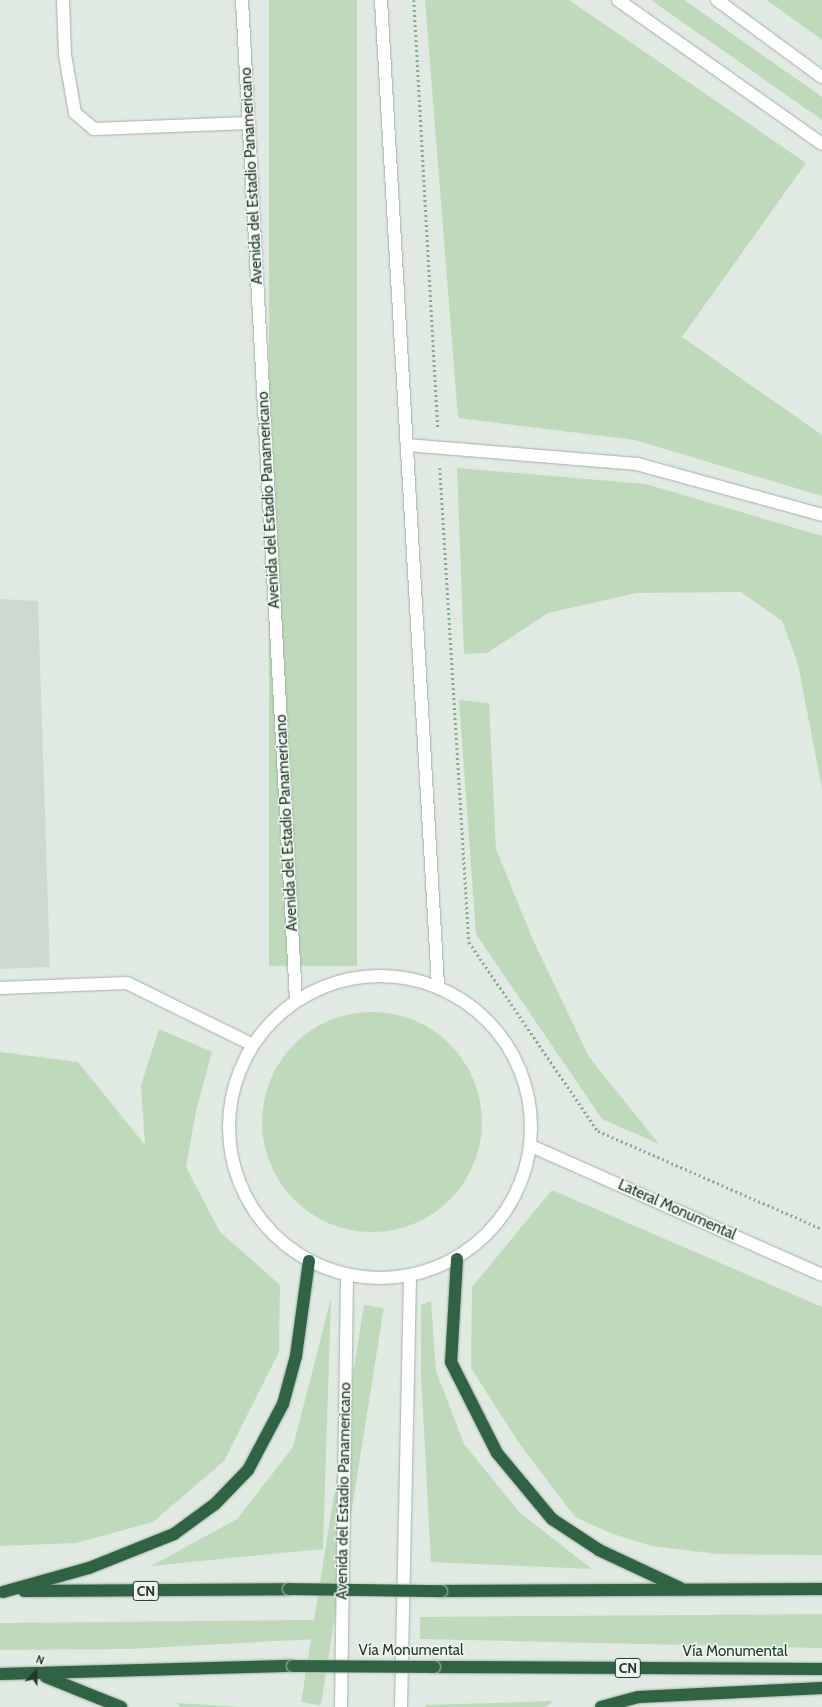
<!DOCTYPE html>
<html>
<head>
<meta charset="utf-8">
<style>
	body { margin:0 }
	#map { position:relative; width:822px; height:1707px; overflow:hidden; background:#e0eae2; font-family:Cabin,sans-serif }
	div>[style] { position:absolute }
	.built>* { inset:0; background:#cedad0 }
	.green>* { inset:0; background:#bedaba; transform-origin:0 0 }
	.round { border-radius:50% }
	.path>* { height:2.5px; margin-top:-1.25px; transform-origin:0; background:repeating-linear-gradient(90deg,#83ac8f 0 2px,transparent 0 5px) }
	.roads { filter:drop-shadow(0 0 1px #a3b1a7) drop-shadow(0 0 1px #a3b1a7) }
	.service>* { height:12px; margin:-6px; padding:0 6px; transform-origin:6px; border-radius:6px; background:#fff }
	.tertiary>* { height:12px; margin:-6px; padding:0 6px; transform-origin:6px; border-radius:6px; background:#fff }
	.tertiary>.ring { margin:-6px; padding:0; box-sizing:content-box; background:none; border:12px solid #fff; border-radius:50% }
	.motorway>* { height:12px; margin:-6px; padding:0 6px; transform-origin:6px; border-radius:6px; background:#306344 }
	.bridges { filter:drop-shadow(0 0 1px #bdc4bf) drop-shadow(0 0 1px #bdc4bf) }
	.motorway-bridge>* { height:12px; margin:-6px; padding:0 6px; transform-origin:6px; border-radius:6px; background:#306344 }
	span { translate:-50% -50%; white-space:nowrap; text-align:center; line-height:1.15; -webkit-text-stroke:3px #f0f7f1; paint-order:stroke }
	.shield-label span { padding:1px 3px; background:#f0f7f1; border:1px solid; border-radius:3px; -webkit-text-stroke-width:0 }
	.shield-label { font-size:14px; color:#22392a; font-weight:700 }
	.street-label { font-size:15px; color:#22392a }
	.north { position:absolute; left:16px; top:1651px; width:40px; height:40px; -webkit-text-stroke:3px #f0f7f1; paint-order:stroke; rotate:21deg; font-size:11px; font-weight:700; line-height:16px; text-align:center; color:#22392a }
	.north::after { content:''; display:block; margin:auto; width:14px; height:18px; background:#22392a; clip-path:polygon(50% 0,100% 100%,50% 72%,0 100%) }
</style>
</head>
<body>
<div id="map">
	<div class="built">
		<div style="clip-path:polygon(0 599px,38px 601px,50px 967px,0 969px)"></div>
	</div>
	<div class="green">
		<div style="left:269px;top:0;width:88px;height:966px"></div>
		<div style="clip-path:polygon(425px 0,569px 0,806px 163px,682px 337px,822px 435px,822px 496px,635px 440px,458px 418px)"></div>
		<div style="clip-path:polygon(651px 0,684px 0,822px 97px,822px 120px)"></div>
		<div style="clip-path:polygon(767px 0,822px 0,822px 40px)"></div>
		<div style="clip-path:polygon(457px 468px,646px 484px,822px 536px,822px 789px,798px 664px,782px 621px,741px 592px,636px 593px,548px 613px,487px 653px,464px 654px)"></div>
		<div style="clip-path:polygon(459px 700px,489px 703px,496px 849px,533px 940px,589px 1057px,659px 1144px,602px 1119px,476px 934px)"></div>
		<div class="round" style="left:262px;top:1012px;width:220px;height:220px"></div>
		<div style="clip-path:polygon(159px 1029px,212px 1052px,196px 1111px,186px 1167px,220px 1232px,280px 1285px,279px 1352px,224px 1461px,153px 1522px,76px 1543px,0 1546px,0 1052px,78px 1062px,145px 1145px,141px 1085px)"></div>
		<div style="clip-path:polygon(552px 1190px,822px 1307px,822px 1555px,718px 1554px,652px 1546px,613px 1534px,575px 1517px,519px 1443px,471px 1368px,472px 1287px)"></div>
		<div style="clip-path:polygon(331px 1298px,323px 1549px,151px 1566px,237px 1519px,293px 1447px)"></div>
		<div style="clip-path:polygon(431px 1301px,436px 1371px,464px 1444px,519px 1512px,592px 1569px,431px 1562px,421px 1375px,421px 1305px)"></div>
		<div style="left:364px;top:1305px;width:20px;height:402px;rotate:9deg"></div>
		<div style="clip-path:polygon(822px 1614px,822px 1648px,420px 1639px,420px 1617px)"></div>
		<div style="clip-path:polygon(314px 1620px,317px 1639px,129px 1649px,0 1650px,0 1623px)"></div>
		<div style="clip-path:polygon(554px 1701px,545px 1707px,426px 1707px,426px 1705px)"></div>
		<div style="clip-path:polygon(176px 1703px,240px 1707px,181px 1707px)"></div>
	</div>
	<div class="path">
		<div style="left:414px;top:0;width:428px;rotate:86.8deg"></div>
		<div style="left:440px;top:468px;width:475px;rotate:86.5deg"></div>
		<div style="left:469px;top:942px;width:229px;rotate:55.7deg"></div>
		<div style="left:598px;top:1131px;width:244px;rotate:23.6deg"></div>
	</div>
	<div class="roads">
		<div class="service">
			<div style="left:63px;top:0;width:55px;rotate:87.9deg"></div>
			<div style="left:65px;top:55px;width:59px;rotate:80.2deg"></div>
			<div style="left:75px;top:113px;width:25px;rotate:40deg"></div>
			<div style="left:94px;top:129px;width:155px;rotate:-2.2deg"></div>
			<div style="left:618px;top:0;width:250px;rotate:35.2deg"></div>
			<div style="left:717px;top:0;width:130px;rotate:36.3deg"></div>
			<div style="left:407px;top:445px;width:231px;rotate:4.7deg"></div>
			<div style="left:637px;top:464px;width:192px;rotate:15.4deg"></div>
			<div style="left:0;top:988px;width:127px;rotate:-2.3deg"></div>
			<div style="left:127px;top:983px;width:138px;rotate:26.2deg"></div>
		</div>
		<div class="tertiary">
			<div style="left:242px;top:0;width:1000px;rotate:86.91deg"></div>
			<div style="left:381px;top:0;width:988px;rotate:86.69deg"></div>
			<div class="ring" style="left:229px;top:976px;width:290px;height:290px"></div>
			<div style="left:531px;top:1146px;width:318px;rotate:23.9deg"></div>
			<div style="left:341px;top:1707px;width:432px;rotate:-89.2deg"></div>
			<div style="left:401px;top:1707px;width:431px;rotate:-88.8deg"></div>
		</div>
		<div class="motorway">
			<div style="left:457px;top:1259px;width:103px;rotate:93.3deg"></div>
			<div style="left:451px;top:1362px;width:102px;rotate:63.2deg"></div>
			<div style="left:497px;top:1453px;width:86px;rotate:50.2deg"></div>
			<div style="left:552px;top:1519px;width:56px;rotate:33.4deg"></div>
			<div style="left:599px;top:1550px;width:89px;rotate:25.1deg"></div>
			<div style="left:24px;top:1591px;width:265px;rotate:-0.4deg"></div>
			<div style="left:441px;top:1591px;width:381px;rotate:-0.3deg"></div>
			<div style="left:3px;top:1592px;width:89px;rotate:-15.6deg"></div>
			<div style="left:89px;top:1568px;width:92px;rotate:-21.8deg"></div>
			<div style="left:174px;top:1534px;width:51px;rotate:-36.2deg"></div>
			<div style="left:215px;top:1504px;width:47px;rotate:-45.9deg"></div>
			<div style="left:248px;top:1470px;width:75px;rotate:-62.1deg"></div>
			<div style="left:283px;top:1404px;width:50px;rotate:-74.8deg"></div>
			<div style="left:296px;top:1356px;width:96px;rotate:-82.2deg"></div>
			<div style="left:434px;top:1667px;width:388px;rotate:0.3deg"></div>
			<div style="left:0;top:1674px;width:293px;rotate:-1.6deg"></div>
			<div style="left:46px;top:1677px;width:81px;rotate:21.8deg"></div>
			<div style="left:601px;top:1707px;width:39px;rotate:-15deg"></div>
			<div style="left:639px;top:1697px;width:183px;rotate:-2.8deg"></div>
		</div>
	</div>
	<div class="bridges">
		<div class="motorway-bridge">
			<div style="left:289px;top:1589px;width:152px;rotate:0.8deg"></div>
			<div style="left:293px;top:1666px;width:141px;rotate:0.4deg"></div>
		</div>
	</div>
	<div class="shield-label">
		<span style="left:146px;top:1591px">CN</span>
		<span style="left:628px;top:1668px">CN</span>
	</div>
	<div class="street-label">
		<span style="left:252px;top:176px;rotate:-93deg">Avenida del Estadio Panamericano</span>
		<span style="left:269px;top:500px;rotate:-93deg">Avenida del Estadio Panamericano</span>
		<span style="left:287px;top:823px;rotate:-93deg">Avenida del Estadio Panamericano</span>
		<span style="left:677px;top:1210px;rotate:24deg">Lateral Monumental</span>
		<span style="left:344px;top:1491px;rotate:-89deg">Avenida del Estadio Panamericano</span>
		<span style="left:411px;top:1651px">Vía Monumental</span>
		<span style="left:735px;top:1652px">Vía Monumental</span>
	</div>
	<div class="north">N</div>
</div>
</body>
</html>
